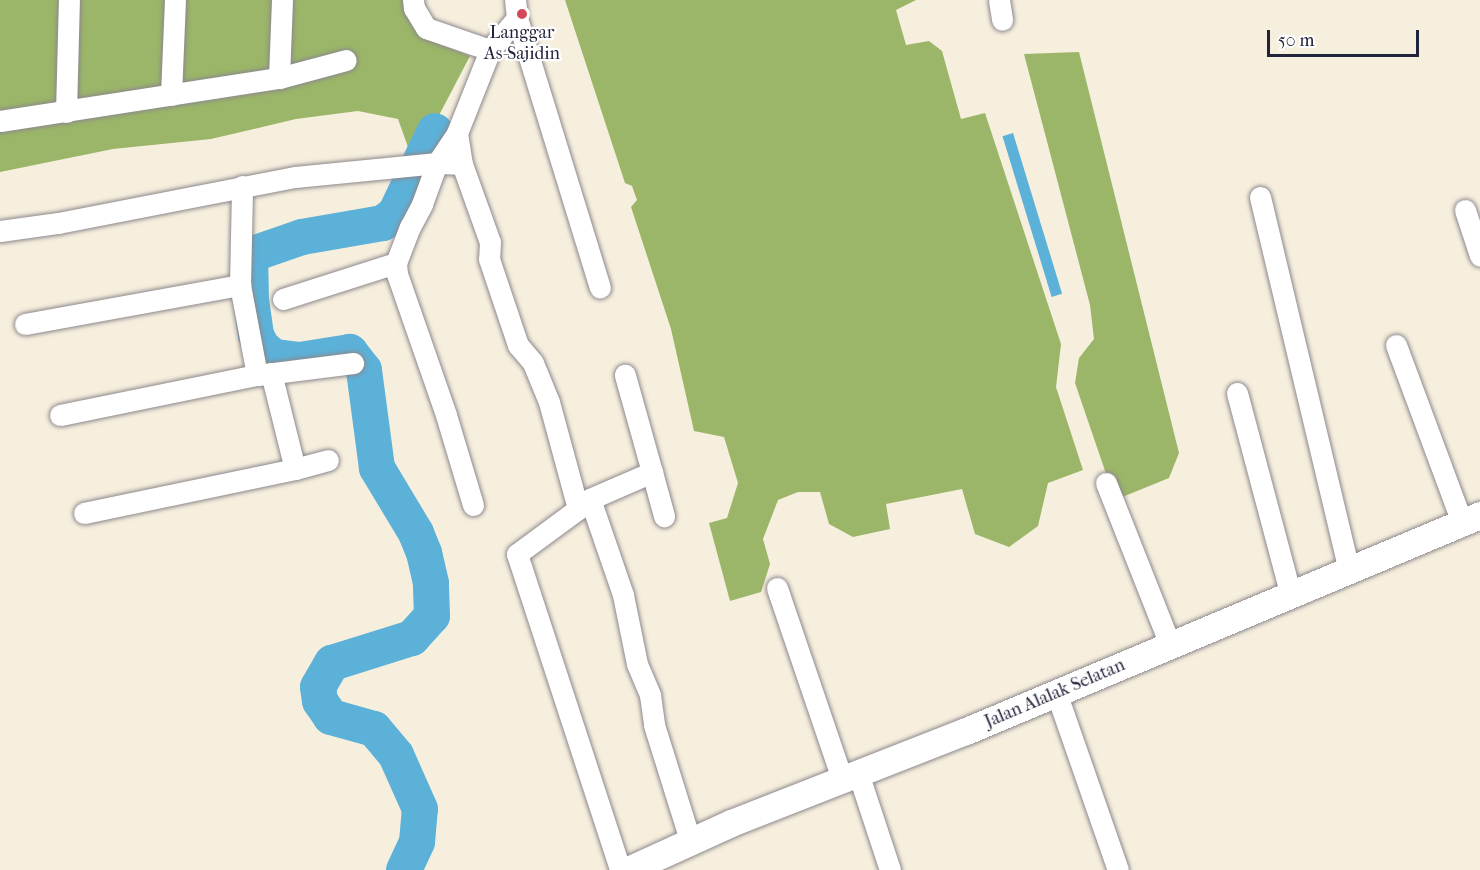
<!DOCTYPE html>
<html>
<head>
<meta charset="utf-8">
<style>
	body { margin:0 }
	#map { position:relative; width:1480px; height:870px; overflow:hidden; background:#f7efde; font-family:"IM FELL French Canon",serif }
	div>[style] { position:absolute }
	.forest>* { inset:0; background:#9bb668 }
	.water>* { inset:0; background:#5cb1d8; transform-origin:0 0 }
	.river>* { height:36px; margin:-18px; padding:0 18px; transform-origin:18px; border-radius:18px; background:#5cb1d8 }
	.roads { filter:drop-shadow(0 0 2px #8c888c) drop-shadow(0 0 2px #8c888c) }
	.minor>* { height:21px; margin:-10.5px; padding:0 10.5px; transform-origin:10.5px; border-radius:10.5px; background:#fff }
	.tertiary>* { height:27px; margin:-13.5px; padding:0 13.5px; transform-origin:13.5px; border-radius:13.5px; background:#fff }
	.dots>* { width:16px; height:16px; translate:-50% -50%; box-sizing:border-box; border:3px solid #fff; border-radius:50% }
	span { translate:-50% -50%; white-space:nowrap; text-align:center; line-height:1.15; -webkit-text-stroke:4.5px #fff; paint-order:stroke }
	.poi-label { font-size:18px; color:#22223b }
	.street-label { font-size:18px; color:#22223b }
	.scale { position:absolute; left:1267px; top:30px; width:152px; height:27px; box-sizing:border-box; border:3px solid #22223b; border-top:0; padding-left:8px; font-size:18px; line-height:21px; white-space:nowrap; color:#22223b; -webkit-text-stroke:4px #fff; paint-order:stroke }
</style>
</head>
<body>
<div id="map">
	<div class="forest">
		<div style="clip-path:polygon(0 0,403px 0,412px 25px,429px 40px,470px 56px,424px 144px,409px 150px,398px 119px,358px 111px,296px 119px,211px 139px,113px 149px,0 172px)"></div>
		<div style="clip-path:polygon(565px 0,916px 0,896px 10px,906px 45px,929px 41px,942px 51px,961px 119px,985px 113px,1061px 344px,1056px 387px,1083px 470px,1048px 483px,1038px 526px,1009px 547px,975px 534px,962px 489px,886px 504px,890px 529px,853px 537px,829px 524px,820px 492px,798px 492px,778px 500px,763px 539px,770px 564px,761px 592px,730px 601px,709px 523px,727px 518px,738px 483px,724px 437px,694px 431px,671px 329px,631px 207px,637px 200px,632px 186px,625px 183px)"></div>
		<div style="clip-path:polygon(1079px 52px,1179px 453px,1169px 478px,1115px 500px,1075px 383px,1079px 358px,1094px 339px,1090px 305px,1024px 54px)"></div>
	</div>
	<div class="water">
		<div style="left:1013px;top:133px;width:168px;height:11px;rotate:73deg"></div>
	</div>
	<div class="river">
		<div style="left:404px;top:870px;width:31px;rotate:-65deg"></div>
		<div style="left:417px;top:842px;width:33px;rotate:-85deg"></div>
		<div style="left:420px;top:809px;width:59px;rotate:-114deg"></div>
		<div style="left:396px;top:755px;width:34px;rotate:-130deg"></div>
		<div style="left:374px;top:729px;width:45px;rotate:-164.4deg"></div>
		<div style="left:331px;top:717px;width:19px;rotate:-125deg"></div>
		<div style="left:320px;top:701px;width:14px;rotate:-98deg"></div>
		<div style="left:318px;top:687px;width:28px;rotate:-60deg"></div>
		<div style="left:332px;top:663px;width:84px;rotate:-17.4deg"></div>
		<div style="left:412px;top:638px;width:30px;rotate:-48deg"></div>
		<div style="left:432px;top:616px;width:33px;rotate:-92deg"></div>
		<div style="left:431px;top:583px;width:31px;rotate:-103deg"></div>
		<div style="left:424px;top:553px;width:22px;rotate:-112deg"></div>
		<div style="left:416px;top:533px;width:76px;rotate:-121deg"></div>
		<div style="left:377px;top:468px;width:99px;rotate:-97.6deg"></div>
		<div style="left:364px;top:370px;width:23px;rotate:-128deg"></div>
		<div style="left:350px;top:352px;width:51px;rotate:170.9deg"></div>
		<div style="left:300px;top:360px;width:26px;rotate:-173deg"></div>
		<div style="left:274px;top:357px;width:16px;rotate:-140deg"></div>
		<div style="left:262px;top:347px;width:13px;rotate:-117deg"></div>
		<div style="left:256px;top:335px;width:34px;rotate:-98deg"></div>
		<div style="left:251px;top:301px;width:46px;rotate:-91.2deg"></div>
		<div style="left:250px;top:255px;width:55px;rotate:-19.1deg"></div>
		<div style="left:302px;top:237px;width:82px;rotate:-9.8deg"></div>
		<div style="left:383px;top:223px;width:15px;rotate:-37deg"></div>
		<div style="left:395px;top:214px;width:92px;rotate:-64.3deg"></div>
	</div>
	<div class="roads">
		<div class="minor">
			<div style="left:413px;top:0;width:8px;rotate:83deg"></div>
			<div style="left:414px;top:8px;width:23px;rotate:59deg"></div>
			<div style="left:426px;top:28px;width:68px;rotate:19deg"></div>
			<div style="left:999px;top:0;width:20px;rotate:81deg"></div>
			<div style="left:517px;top:18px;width:282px;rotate:72.9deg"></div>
			<div style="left:279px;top:78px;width:78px;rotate:-87.8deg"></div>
			<div style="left:171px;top:95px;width:95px;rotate:-87.6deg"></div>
			<div style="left:66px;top:112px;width:112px;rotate:-88.5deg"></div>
			<div style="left:0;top:121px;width:282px;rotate:-8.8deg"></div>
			<div style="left:279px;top:78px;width:69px;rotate:-15deg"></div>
			<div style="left:457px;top:133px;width:31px;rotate:81deg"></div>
			<div style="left:462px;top:164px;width:83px;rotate:70.3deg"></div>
			<div style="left:490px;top:242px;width:17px;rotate:93deg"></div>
			<div style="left:489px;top:259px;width:91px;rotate:71.4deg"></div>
			<div style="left:518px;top:345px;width:23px;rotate:50deg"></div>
			<div style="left:533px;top:363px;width:42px;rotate:67.7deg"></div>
			<div style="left:549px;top:402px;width:111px;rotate:74.8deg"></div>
			<div style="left:578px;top:509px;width:76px;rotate:143.6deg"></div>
			<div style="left:517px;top:554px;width:332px;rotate:71.9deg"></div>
			<div style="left:1260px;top:197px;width:384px;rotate:76.6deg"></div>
			<div style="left:1465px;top:210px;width:48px;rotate:71.9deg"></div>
			<div style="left:0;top:231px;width:59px;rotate:-7.9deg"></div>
			<div style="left:58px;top:223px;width:241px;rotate:-11deg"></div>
			<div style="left:295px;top:177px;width:143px;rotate:-5.6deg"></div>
			<div style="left:437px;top:163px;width:25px;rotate:2deg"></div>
			<div style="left:396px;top:263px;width:11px;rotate:85deg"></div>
			<div style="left:397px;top:274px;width:149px;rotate:70.8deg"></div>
			<div style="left:446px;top:415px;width:94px;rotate:73.3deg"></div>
			<div style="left:283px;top:299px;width:119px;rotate:-17.7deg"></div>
			<div style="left:396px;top:263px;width:39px;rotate:-69deg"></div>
			<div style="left:410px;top:227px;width:26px;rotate:-62deg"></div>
			<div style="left:422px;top:204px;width:44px;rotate:-69.9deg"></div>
			<div style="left:437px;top:163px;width:36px;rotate:-56deg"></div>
			<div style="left:457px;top:133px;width:89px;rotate:-68.3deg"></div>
			<div style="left:490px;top:50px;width:42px;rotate:-49.8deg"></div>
			<div style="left:517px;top:18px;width:18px;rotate:-96deg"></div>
			<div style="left:25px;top:324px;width:219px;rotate:-10.3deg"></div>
			<div style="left:1396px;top:345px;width:189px;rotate:69.6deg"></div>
			<div style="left:271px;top:373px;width:99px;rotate:76deg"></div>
			<div style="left:295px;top:469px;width:34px;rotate:-15deg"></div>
			<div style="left:258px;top:375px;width:96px;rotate:-7.2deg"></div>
			<div style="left:1237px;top:393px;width:210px;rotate:75.1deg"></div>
			<div style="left:60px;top:415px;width:201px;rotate:-11.5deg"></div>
			<div style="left:257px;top:375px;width:92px;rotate:-100.7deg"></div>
			<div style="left:240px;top:285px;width:99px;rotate:-88.8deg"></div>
			<div style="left:652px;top:472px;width:46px;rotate:74.7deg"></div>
			<div style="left:1106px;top:483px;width:174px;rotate:68.4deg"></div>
			<div style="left:590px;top:499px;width:102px;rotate:71deg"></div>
			<div style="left:623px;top:595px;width:70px;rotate:78.5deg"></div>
			<div style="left:637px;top:664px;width:34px;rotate:67deg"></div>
			<div style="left:650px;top:695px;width:30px;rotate:82deg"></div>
			<div style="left:654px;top:725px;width:124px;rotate:72.6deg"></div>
			<div style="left:581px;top:507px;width:12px;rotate:-42deg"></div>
			<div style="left:590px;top:499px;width:68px;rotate:-23.5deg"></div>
			<div style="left:652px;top:472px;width:101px;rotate:-105.6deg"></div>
			<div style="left:84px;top:513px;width:216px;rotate:-11.8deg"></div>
			<div style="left:777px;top:588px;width:202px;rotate:71.2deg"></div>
			<div style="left:1056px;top:692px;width:188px;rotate:70.8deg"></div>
			<div style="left:858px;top:773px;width:102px;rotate:71.7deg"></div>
		</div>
		<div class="tertiary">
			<div style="left:628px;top:870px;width:113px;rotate:-24.5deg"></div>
			<div style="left:731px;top:823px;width:252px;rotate:-21.4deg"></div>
			<div style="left:966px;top:731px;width:558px;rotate:-22.79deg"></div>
		</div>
	</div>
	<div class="dots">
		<div style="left:522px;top:14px;background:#d1495b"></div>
	</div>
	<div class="poi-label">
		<span style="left:522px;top:44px">Langgar<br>As-Sajidin</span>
	</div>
	<div class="street-label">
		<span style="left:1055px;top:694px;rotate:-23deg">Jalan Alalak Selatan</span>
	</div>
	<div class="scale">50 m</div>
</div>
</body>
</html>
